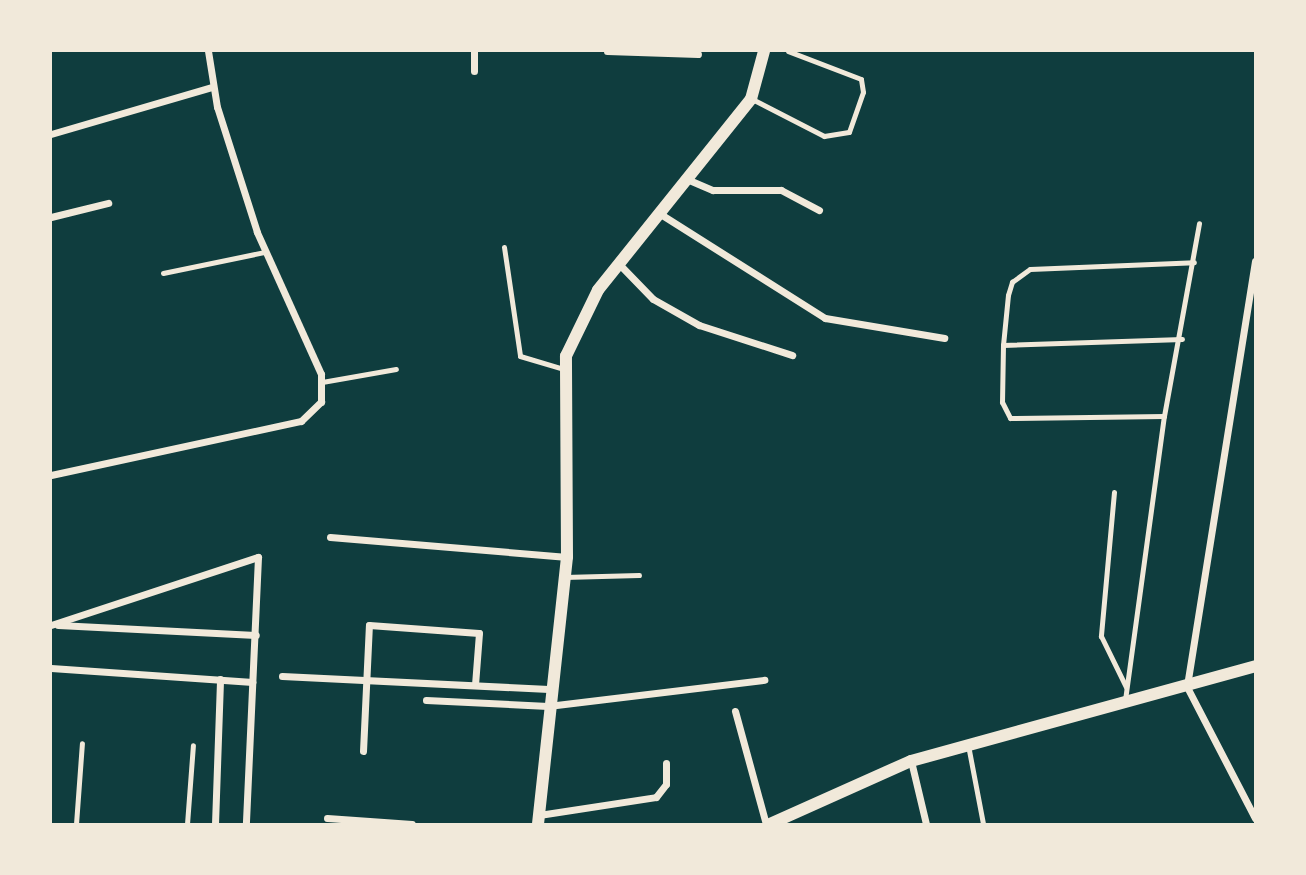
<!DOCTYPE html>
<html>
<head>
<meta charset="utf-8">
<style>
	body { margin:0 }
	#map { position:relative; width:1306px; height:875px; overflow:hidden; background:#0f3d3e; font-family:Figtree,sans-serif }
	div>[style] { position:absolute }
	.service>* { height:5px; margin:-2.5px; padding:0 2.5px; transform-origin:2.5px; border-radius:2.5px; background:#f1e9da }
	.minor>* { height:7px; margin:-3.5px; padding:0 3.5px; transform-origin:3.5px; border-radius:3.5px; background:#f1e9da }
	.tertiary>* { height:12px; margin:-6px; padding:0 6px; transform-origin:6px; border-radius:6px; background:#f1e9da }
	span { translate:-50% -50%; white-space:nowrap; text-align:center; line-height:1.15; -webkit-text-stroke:7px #f1e9da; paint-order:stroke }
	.frame { position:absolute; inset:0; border:52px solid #f1e9da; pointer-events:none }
</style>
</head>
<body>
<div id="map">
	<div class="service">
		<div style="left:752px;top:99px;width:81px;rotate:27.2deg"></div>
		<div style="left:824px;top:136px;width:25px;rotate:-9deg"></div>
		<div style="left:849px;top:132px;width:42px;rotate:-70.7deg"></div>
		<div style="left:863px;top:92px;width:13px;rotate:-99deg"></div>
		<div style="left:861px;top:79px;width:78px;rotate:-159deg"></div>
		<div style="left:504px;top:247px;width:110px;rotate:81.6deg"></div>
		<div style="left:520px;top:356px;width:46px;rotate:16.5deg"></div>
		<div style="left:163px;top:273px;width:103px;rotate:-11.7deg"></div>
		<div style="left:1182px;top:339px;width:179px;rotate:178.1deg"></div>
		<div style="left:1003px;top:345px;width:50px;rotate:-84.3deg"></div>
		<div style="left:1008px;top:295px;width:14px;rotate:-73deg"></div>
		<div style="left:1012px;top:282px;width:22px;rotate:-36deg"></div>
		<div style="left:1030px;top:269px;width:164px;rotate:-2.4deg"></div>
		<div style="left:1003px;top:345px;width:57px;rotate:91deg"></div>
		<div style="left:1002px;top:402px;width:18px;rotate:63deg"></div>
		<div style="left:1010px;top:418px;width:154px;rotate:-0.7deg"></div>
		<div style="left:322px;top:382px;width:75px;rotate:-10deg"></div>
		<div style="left:1114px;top:492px;width:145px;rotate:95.2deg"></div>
		<div style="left:1101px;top:636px;width:57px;rotate:63.9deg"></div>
		<div style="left:564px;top:577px;width:75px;rotate:-1.5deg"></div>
		<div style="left:1125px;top:700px;width:287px;rotate:-82.2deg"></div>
		<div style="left:1164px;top:416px;width:196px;rotate:-79.7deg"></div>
		<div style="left:968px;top:745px;width:80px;rotate:79.2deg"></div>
		<div style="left:76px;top:824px;width:81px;rotate:-85.8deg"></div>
		<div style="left:187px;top:824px;width:79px;rotate:-85.7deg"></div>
	</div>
	<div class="minor">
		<div style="left:474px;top:51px;width:20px;rotate:90deg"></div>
		<div style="left:607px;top:51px;width:91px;rotate:1.9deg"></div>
		<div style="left:51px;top:134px;width:168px;rotate:-16.3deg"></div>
		<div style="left:689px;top:180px;width:26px;rotate:23deg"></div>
		<div style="left:713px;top:190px;width:68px"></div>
		<div style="left:781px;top:190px;width:43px;rotate:27.8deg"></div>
		<div style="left:662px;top:215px;width:193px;rotate:32.3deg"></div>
		<div style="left:825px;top:318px;width:121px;rotate:9.5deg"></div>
		<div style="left:51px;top:217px;width:59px;rotate:-13.8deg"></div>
		<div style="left:1255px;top:261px;width:431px;rotate:99.1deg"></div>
		<div style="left:1187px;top:687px;width:148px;rotate:62.6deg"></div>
		<div style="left:620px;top:265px;width:47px;rotate:45.9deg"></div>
		<div style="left:653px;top:299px;width:53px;rotate:29.5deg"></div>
		<div style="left:699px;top:325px;width:98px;rotate:17.9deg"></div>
		<div style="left:51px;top:475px;width:256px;rotate:-12.2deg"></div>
		<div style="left:301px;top:421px;width:28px;rotate:-44deg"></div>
		<div style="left:321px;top:402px;width:28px;rotate:-90deg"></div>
		<div style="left:321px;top:374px;width:156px;rotate:-114.3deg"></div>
		<div style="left:257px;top:232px;width:131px;rotate:-107.7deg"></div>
		<div style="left:217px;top:107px;width:57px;rotate:-99.1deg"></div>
		<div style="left:330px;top:537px;width:238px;rotate:4.8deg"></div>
		<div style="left:51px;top:625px;width:218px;rotate:-18.2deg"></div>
		<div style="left:258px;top:557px;width:267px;rotate:92.6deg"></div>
		<div style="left:58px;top:625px;width:198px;rotate:2.9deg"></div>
		<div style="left:51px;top:668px;width:202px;rotate:4deg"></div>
		<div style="left:282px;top:676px;width:267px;rotate:2.8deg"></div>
		<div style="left:426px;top:700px;width:122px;rotate:2.8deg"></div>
		<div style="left:548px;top:706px;width:218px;rotate:-6.9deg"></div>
		<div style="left:735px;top:711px;width:117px;rotate:74.7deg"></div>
		<div style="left:363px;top:751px;width:126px;rotate:-87.3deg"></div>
		<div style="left:369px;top:625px;width:110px;rotate:4.2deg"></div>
		<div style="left:479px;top:633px;width:52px;rotate:94.4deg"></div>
		<div style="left:911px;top:761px;width:65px;rotate:76.6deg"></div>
		<div style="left:539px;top:815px;width:118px;rotate:-8.7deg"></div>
		<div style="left:656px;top:797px;width:16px;rotate:-52deg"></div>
		<div style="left:666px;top:784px;width:21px;rotate:-90deg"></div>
		<div style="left:327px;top:818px;width:85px;rotate:4deg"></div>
		<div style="left:215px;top:824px;width:145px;rotate:-88deg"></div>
	</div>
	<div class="tertiary">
		<div style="left:538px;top:824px;width:269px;rotate:-83.8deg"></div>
		<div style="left:567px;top:557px;width:201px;rotate:-90.3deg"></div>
		<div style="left:566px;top:356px;width:73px;rotate:-64.1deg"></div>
		<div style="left:598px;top:290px;width:245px;rotate:-51.3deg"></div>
		<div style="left:751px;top:99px;width:50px;rotate:-74.8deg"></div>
		<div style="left:770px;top:824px;width:154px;rotate:-24.1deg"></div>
		<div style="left:911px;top:761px;width:357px;rotate:-15.4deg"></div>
	</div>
	<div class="frame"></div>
</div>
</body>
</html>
